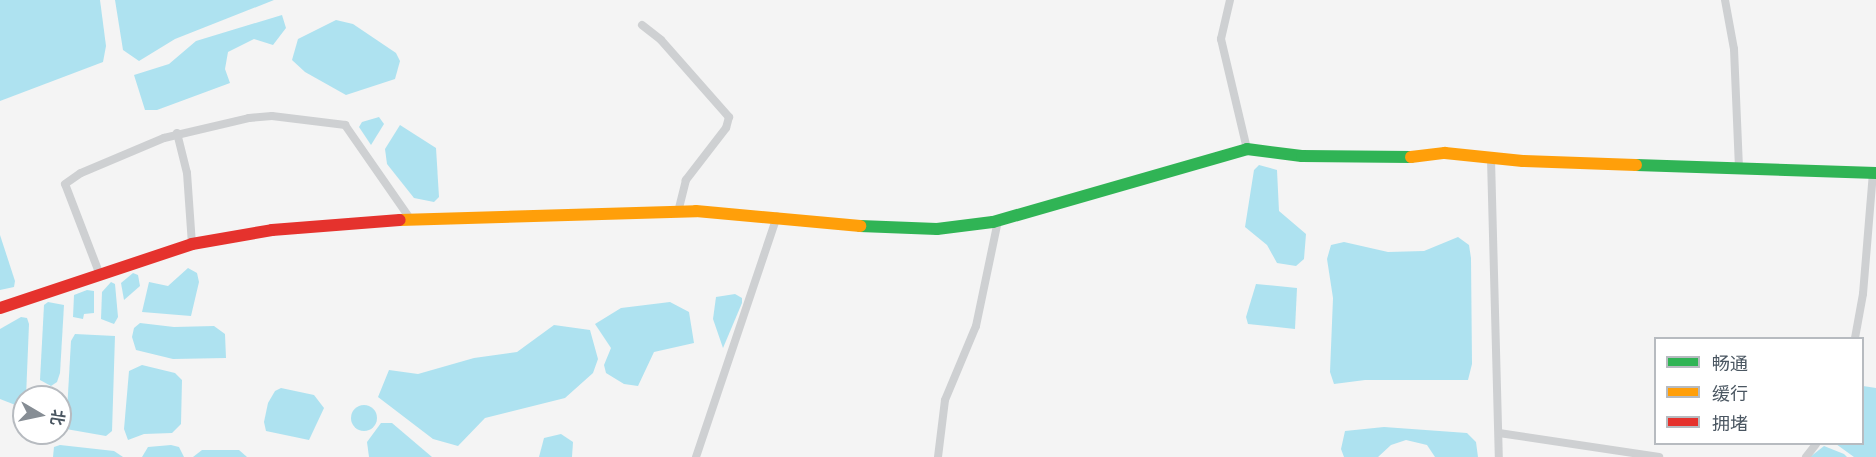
<!DOCTYPE html>
<html>
<head>
<meta charset="utf-8">
<style>
	body { margin:0 }
	#map { position:relative; width:1876px; height:457px; overflow:hidden; background:#f4f4f4; font-family:"Asap Condensed","Noto Sans SC",sans-serif }
	div>[style] { position:absolute }
	.water>* { inset:0; background:#aee2f0 }
	.round { border-radius:50% }
	.street>* { height:8px; margin:-4px; padding:0 4px; transform-origin:4px; border-radius:4px; background:#ced0d2 }
	.fast>* { height:12px; margin:-6px; padding:0 6px; transform-origin:6px; border-radius:6px; background:#30b455 }
	.slow>* { height:12px; margin:-6px; padding:0 6px; transform-origin:6px; border-radius:6px; background:#ff9f0a }
	.jam>* { height:12px; margin:-6px; padding:0 6px; transform-origin:6px; border-radius:6px; background:#e5322d }
	span { translate:-50% -50%; white-space:nowrap; text-align:center; line-height:1.15; -webkit-text-stroke:5px #fff; paint-order:stroke }
	.legend { position:absolute; left:1654px; top:337px; width:210px; height:108px; box-sizing:border-box; background:#fff; border:2px solid #b7bbc0; margin:0; padding:8px 10px; list-style:none; font-size:18px; color:#4a5661 }
	.legend li { display:flex; align-items:center; gap:12px; height:30px }
	.legend b { width:30px; border:2px solid #b7bbc0 }
	.north { position:absolute; left:12px; top:385px; width:60px; height:60px; box-sizing:border-box; background:#fff; border:2px solid #b7bbc0; border-radius:50%; rotate:99deg; font-size:16px; font-weight:700; line-height:24px; text-align:center; color:#4a5661 }
	.north::after { content:''; display:block; margin:auto; width:21px; height:27px; background:#868d94; clip-path:polygon(50% 0,100% 100%,50% 72%,0 100%) }
</style>
</head>
<body>
<div id="map">
	<div class="water">
		<div style="clip-path:polygon(0 0,100px 0,106px 46px,103px 62px,0 101px)"></div>
		<div style="clip-path:polygon(115px 0,274px 0,175px 39px,139px 61px,123px 50px)"></div>
		<div style="clip-path:polygon(282px 15px,286px 28px,273px 45px,254px 39px,228px 52px,225px 69px,230px 83px,157px 110px,145px 110px,134px 75px,169px 64px,196px 41px)"></div>
		<div style="clip-path:polygon(336px 20px,353px 24px,396px 53px,400px 61px,395px 79px,346px 95px,305px 72px,292px 60px,298px 39px)"></div>
		<div style="clip-path:polygon(379px 117px,384px 124px,371px 145px,359px 127px,362px 122px)"></div>
		<div style="clip-path:polygon(400px 125px,436px 148px,439px 197px,434px 202px,414px 198px,387px 164px,385px 149px)"></div>
		<div style="clip-path:polygon(1259px 165px,1277px 170px,1279px 211px,1306px 234px,1304px 259px,1296px 266px,1277px 263px,1267px 245px,1245px 227px,1254px 170px)"></div>
		<div style="clip-path:polygon(0 235px,15px 281px,14px 287px,0 290px)"></div>
		<div style="clip-path:polygon(1458px 237px,1469px 245px,1471px 258px,1472px 364px,1468px 380px,1365px 380px,1334px 384px,1330px 372px,1333px 298px,1327px 259px,1331px 245px,1344px 242px,1388px 252px,1424px 251px)"></div>
		<div style="clip-path:polygon(188px 268px,197px 273px,199px 282px,191px 316px,142px 312px,149px 282px,168px 286px)"></div>
		<div style="clip-path:polygon(133px 273px,138px 275px,140px 286px,124px 300px,121px 283px)"></div>
		<div style="clip-path:polygon(111px 282px,115px 284px,118px 317px,114px 324px,101px 319px,102px 292px)"></div>
		<div style="clip-path:polygon(1256px 284px,1297px 288px,1295px 329px,1248px 324px,1246px 317px)"></div>
		<div style="clip-path:polygon(87px 290px,94px 291px,94px 313px,84px 314px,83px 319px,73px 317px,74px 295px)"></div>
		<div style="clip-path:polygon(735px 294px,742px 298px,742px 303px,723px 348px,713px 319px,716px 297px)"></div>
		<div style="clip-path:polygon(48px 302px,64px 305px,60px 373px,57px 382px,51px 386px,40px 380px,44px 305px)"></div>
		<div style="clip-path:polygon(670px 302px,689px 312px,694px 343px,654px 352px,638px 386px,624px 384px,606px 373px,604px 365px,611px 348px,595px 324px,621px 308px)"></div>
		<div style="clip-path:polygon(21px 317px,27px 318px,29px 324px,26px 397px,18px 406px,0 399px,0 329px)"></div>
		<div style="clip-path:polygon(140px 323px,174px 327px,214px 326px,225px 334px,226px 358px,173px 359px,136px 350px,132px 337px,134px 328px)"></div>
		<div style="clip-path:polygon(554px 325px,590px 330px,598px 359px,593px 373px,565px 398px,485px 418px,458px 446px,433px 439px,378px 397px,389px 370px,418px 374px,474px 358px,517px 352px)"></div>
		<div style="clip-path:polygon(75px 334px,115px 336px,112px 431px,106px 436px,66px 429px,71px 341px)"></div>
		<div style="clip-path:polygon(142px 365px,175px 373px,182px 380px,181px 424px,172px 433px,144px 434px,128px 440px,124px 429px,129px 371px)"></div>
		<div style="clip-path:polygon(1863px 386px,1876px 388px,1876px 457px,1854px 457px,1836px 444px,1862px 444px)"></div>
		<div style="clip-path:polygon(281px 388px,314px 395px,324px 408px,309px 440px,266px 431px,264px 422px,268px 403px,275px 391px)"></div>
		<div class="round" style="left:351px;top:405px;width:26px;height:26px"></div>
		<div style="clip-path:polygon(381px 423px,392px 423px,432px 457px,369px 457px,367px 442px)"></div>
		<div style="clip-path:polygon(1384px 427px,1467px 433px,1476px 442px,1478px 457px,1435px 457px,1427px 445px,1406px 440px,1391px 445px,1378px 457px,1344px 457px,1341px 449px,1345px 431px)"></div>
		<div style="clip-path:polygon(561px 434px,573px 442px,572px 457px,539px 457px,544px 438px)"></div>
		<div style="clip-path:polygon(60px 445px,114px 451px,123px 457px,53px 457px,54px 447px)"></div>
		<div style="clip-path:polygon(171px 445px,179px 447px,184px 457px,142px 457px,148px 447px)"></div>
		<div style="clip-path:polygon(1824px 446px,1844px 454px,1847px 457px,1810px 457px)"></div>
		<div style="clip-path:polygon(202px 450px,239px 450px,247px 457px,193px 457px)"></div>
	</div>
	<div class="street">
		<div style="left:1230px;top:0;width:40px;rotate:103deg"></div>
		<div style="left:1221px;top:39px;width:113px;rotate:76.7deg"></div>
		<div style="left:1725px;top:0;width:50px;rotate:79.6deg"></div>
		<div style="left:1734px;top:49px;width:121px;rotate:87.6deg"></div>
		<div style="left:642px;top:25px;width:24px;rotate:38deg"></div>
		<div style="left:661px;top:40px;width:103px;rotate:48.6deg"></div>
		<div style="left:729px;top:117px;width:11px;rotate:105deg"></div>
		<div style="left:726px;top:128px;width:66px;rotate:127.6deg"></div>
		<div style="left:686px;top:180px;width:32px;rotate:104deg"></div>
		<div style="left:177px;top:133px;width:41px;rotate:76deg"></div>
		<div style="left:187px;top:173px;width:71px;rotate:86deg"></div>
		<div style="left:1491px;top:159px;width:298px;rotate:88.5deg"></div>
		<div style="left:100px;top:275px;width:97px;rotate:-111deg"></div>
		<div style="left:65px;top:184px;width:19px;rotate:-35deg"></div>
		<div style="left:81px;top:173px;width:90px;rotate:-22.9deg"></div>
		<div style="left:164px;top:138px;width:87px;rotate:-13.2deg"></div>
		<div style="left:249px;top:118px;width:23px;rotate:-5deg"></div>
		<div style="left:272px;top:116px;width:74px;rotate:7deg"></div>
		<div style="left:345px;top:125px;width:116px;rotate:55.2deg"></div>
		<div style="left:1855px;top:338px;width:45px;rotate:-79.7deg"></div>
		<div style="left:1863px;top:294px;width:121px;rotate:-85.3deg"></div>
		<div style="left:1499px;top:433px;width:162px;rotate:8.5deg"></div>
		<div style="left:696px;top:457px;width:254px;rotate:-71.4deg"></div>
		<div style="left:938px;top:457px;width:57px;rotate:-83deg"></div>
		<div style="left:945px;top:400px;width:80px;rotate:-67.3deg"></div>
		<div style="left:976px;top:326px;width:107px;rotate:-78.2deg"></div>
		<div style="left:1806px;top:457px;width:16px;rotate:-52deg"></div>
	</div>
	<div class="fast">
		<div style="left:1636px;top:165px;width:240px;rotate:1.9deg"></div>
		<div style="left:860px;top:226px;width:77px;rotate:2.2deg"></div>
		<div style="left:937px;top:229px;width:56px;rotate:-7.1deg"></div>
		<div style="left:993px;top:222px;width:264px;rotate:-16deg"></div>
		<div style="left:1247px;top:149px;width:55px;rotate:7.3deg"></div>
		<div style="left:1302px;top:156px;width:109px;rotate:0.5deg"></div>
	</div>
	<div class="slow">
		<div style="left:1411px;top:157px;width:34px;rotate:-7deg"></div>
		<div style="left:1445px;top:153px;width:78px;rotate:5.9deg"></div>
		<div style="left:1523px;top:161px;width:113px;rotate:2deg"></div>
		<div style="left:400px;top:220px;width:296px;rotate:-1.7deg"></div>
		<div style="left:696px;top:211px;width:165px;rotate:5.2deg"></div>
	</div>
	<div class="jam">
		<div style="left:0;top:308px;width:202px;rotate:-18.4deg"></div>
		<div style="left:192px;top:244px;width:81px;rotate:-9.9deg"></div>
		<div style="left:272px;top:230px;width:128px;rotate:-4.5deg"></div>
	</div>
	<ul class="legend">
	<li><b style="height:8px;background:#30b455"></b>畅通</li>
	<li><b style="height:8px;background:#ff9f0a"></b>缓行</li>
	<li><b style="height:8px;background:#e5322d"></b>拥堵</li>
	</ul>
	<div class="north">北</div>
</div>
</body>
</html>
